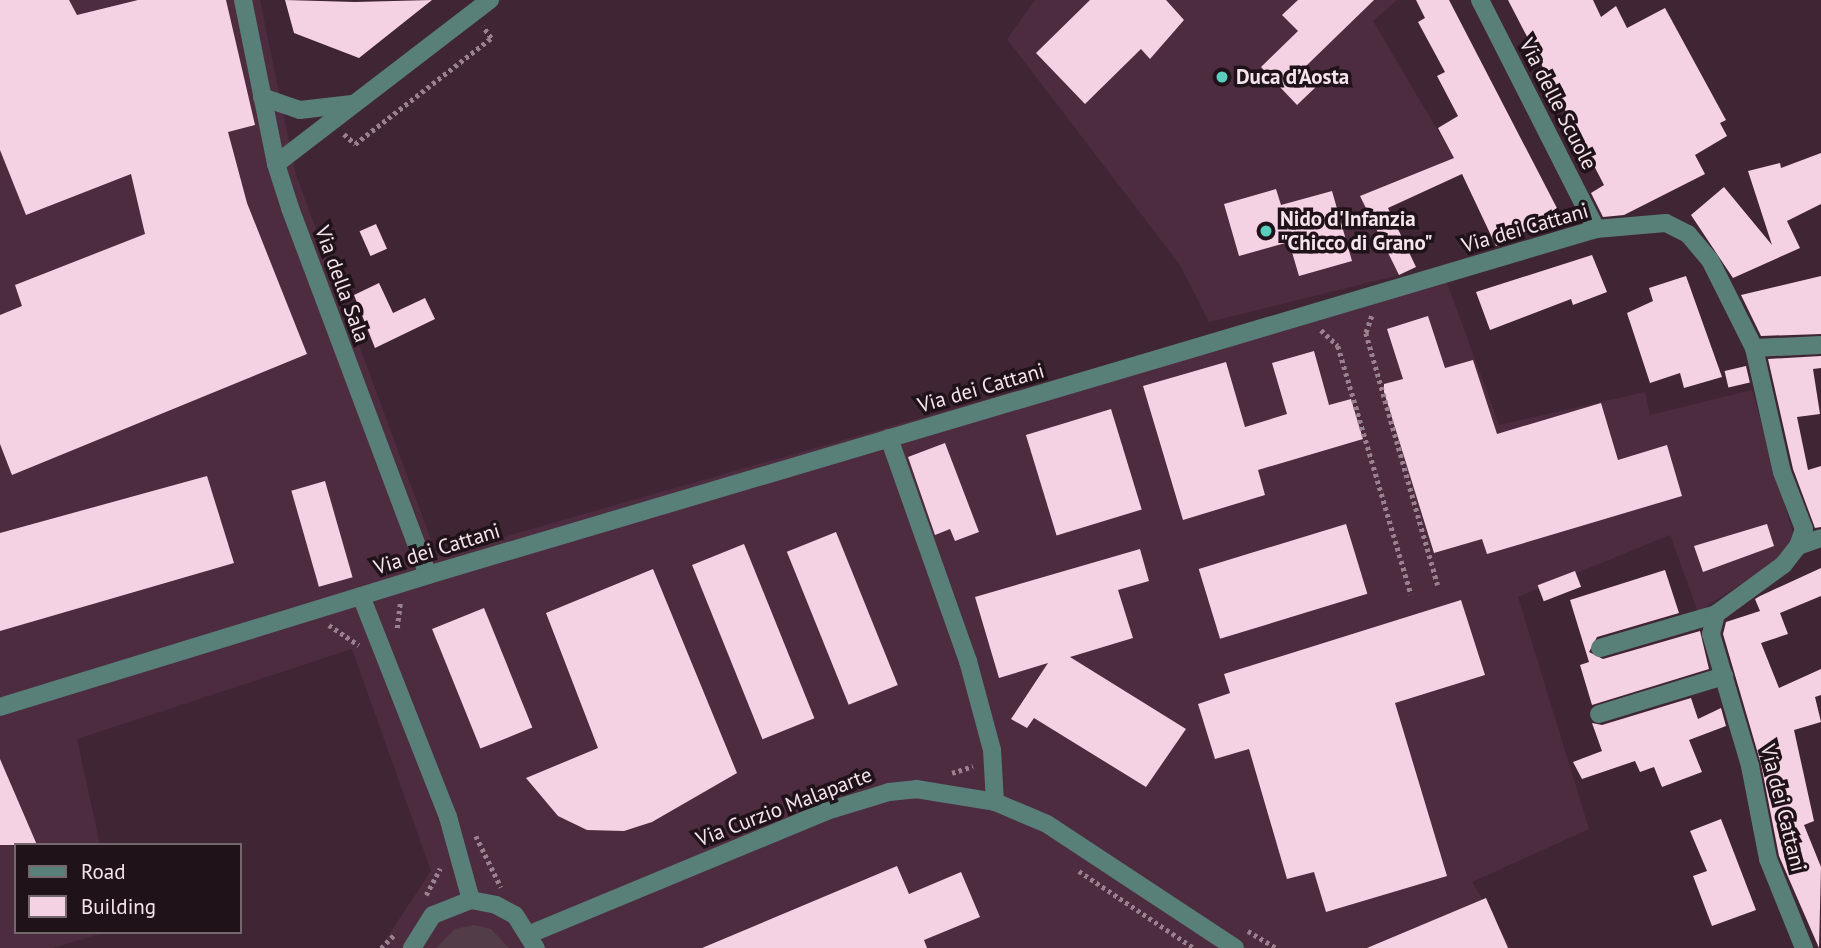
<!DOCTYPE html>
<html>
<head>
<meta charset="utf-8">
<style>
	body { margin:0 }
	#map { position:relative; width:1821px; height:948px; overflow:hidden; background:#402534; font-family:"PT Sans",sans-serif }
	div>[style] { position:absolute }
	.built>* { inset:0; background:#4e2c40 }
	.green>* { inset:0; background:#513c48 }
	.building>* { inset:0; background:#f5d1e4; transform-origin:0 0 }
	.path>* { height:4.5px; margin-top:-2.25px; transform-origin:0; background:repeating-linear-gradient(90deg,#99828e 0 3.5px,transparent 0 7px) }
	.minor>* { height:18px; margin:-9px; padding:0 9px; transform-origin:9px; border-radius:9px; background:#587f78 }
	.dots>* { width:19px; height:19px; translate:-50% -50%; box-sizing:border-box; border:4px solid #1f1319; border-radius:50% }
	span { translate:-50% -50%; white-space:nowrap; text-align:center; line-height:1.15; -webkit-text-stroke:7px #1f1319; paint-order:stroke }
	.poi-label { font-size:21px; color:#f6e4ed; font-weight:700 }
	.left { translate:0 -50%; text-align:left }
	.street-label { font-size:21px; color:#f6e4ed }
	.legend { position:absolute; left:14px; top:843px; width:228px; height:91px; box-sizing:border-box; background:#1f1319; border:2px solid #75676e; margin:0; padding:9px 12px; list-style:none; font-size:21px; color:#f6e4ed }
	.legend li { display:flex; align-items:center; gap:14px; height:35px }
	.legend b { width:35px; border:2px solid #75676e }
</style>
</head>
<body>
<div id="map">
	<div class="built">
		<div style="clip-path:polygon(0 0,260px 0,296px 175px,437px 556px,1442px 269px,1499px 425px,1645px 392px,1650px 415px,1752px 390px,1794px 537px,1785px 555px,1698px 612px,1670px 535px,1518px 597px,1589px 829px,1472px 882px,1511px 948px,380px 948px,431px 871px,352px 649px,77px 739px,100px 845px,16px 845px,16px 932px,106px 932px,53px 948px,0 948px)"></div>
		<div style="clip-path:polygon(1035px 0,1397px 0,1373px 21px,1454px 158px,1360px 196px,1399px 275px,1209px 322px,1180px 265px,1007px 39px)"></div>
	</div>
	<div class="green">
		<div style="clip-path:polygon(474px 925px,491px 929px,509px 948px,436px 948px,455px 929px)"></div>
	</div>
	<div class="building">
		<div style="clip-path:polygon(0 0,69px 0,77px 15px,138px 0,226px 0,255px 125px,228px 132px,247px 203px,307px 354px,12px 475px,0 444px,0 315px,22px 306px,15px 285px,145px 234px,131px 174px,26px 215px,0 150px)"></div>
		<div style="clip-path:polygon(285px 0,355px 2px,432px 0,359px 58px,294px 33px)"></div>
		<div style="clip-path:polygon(1090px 0,1166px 0,1184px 20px,1150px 59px,1141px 49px,1085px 104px,1036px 53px)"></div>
		<div style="clip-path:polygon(1298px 0,1374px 0,1305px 67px,1320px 83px,1297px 105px,1261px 67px,1298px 31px,1282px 15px)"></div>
		<div style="clip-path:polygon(1416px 0,1449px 0,1560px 214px,1496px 246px,1462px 174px,1388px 208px,1416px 267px,1399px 275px,1360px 196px,1454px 158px,1438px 128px,1458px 116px,1437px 76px,1445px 72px,1418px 22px,1425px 18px)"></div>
		<div style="clip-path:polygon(1508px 0,1593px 0,1601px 17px,1616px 6px,1627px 28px,1665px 8px,1726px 120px,1720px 123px,1727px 136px,1695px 155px,1705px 174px,1624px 215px,1603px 217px,1591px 193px,1604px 185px)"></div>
		<div style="clip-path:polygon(1821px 153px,1821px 204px,1787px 221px,1800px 248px,1733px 278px,1691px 215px,1724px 187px,1772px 245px,1748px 171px,1780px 163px,1781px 168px)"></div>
		<div style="clip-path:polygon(1276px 189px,1281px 205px,1332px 191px,1352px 261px,1299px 276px,1289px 242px,1239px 256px,1224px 204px)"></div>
		<div style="left:376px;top:224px;width:27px;height:18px;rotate:66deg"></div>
		<div style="clip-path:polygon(1592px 255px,1607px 292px,1573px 305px,1571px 299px,1490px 330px,1476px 292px)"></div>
		<div style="clip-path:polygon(1686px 276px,1722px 377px,1684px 388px,1680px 373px,1650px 383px,1627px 313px,1653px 301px,1649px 288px)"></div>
		<div style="clip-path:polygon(1821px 276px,1821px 334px,1761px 336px,1741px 295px)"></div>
		<div style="clip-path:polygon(379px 283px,393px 313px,425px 298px,435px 319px,375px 348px,354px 295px)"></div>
		<div style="clip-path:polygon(1428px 316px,1445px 368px,1473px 360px,1497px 434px,1601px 403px,1618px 460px,1667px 445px,1682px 496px,1487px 554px,1482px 539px,1434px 553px,1384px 392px,1384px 384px,1403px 379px,1387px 329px)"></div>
		<div style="clip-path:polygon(1314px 351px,1329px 405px,1351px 399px,1363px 439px,1258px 470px,1265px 495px,1183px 520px,1143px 386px,1226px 362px,1245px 427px,1287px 414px,1272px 363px)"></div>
		<div style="clip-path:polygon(1821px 356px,1821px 368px,1813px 369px,1820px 414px,1797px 417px,1808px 470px,1821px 466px,1821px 527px,1815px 528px,1793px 469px,1768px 359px)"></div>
		<div style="left:1746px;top:366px;width:17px;height:22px;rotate:77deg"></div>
		<div style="left:1111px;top:409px;width:105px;height:89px;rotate:73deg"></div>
		<div style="clip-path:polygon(945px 443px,979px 532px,955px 541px,950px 529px,935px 535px,908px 457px)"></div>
		<div style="clip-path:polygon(207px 476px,234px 563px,0 631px,0 533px)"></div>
		<div style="left:325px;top:481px;width:100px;height:35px;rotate:74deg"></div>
		<div style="left:1346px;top:524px;width:73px;height:154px;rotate:73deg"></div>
		<div style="clip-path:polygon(1767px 524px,1774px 546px,1703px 572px,1694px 546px)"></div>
		<div style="left:836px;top:532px;width:165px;height:53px;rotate:68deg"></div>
		<div style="left:744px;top:544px;width:188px;height:56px;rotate:68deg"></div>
		<div style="clip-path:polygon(1140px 549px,1149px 581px,1118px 590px,1133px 638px,1070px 657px,1186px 729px,1146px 787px,1034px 718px,1027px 728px,1011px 719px,1048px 663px,999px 678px,975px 597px)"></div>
		<div style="clip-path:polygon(1821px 568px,1821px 596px,1780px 613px,1788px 634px,1761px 643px,1779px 688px,1821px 669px,1821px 695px,1815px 697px,1821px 722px,1794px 730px,1814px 821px,1804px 825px,1821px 867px,1819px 948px,1779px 856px,1761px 764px,1723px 634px,1726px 622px,1760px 611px,1755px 599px,1760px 596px)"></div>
		<div style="clip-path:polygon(653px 569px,737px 773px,652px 822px,624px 831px,587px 830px,558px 816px,526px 778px,598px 748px,546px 613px)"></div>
		<div style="clip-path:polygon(1665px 570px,1679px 613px,1597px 637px,1589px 652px,1603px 659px,1700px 631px,1709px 669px,1592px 705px,1580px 665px,1589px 662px,1570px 600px)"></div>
		<div style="left:1575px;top:571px;width:17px;height:40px;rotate:69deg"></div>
		<div style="clip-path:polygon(1461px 600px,1485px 675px,1395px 703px,1447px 876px,1326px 912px,1314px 872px,1287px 879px,1249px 749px,1215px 759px,1198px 704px,1230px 693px,1224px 674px)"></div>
		<div style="left:484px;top:608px;width:129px;height:56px;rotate:68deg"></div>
		<div style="clip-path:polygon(1691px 698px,1698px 719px,1721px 708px,1726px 726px,1689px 740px,1702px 772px,1662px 787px,1654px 767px,1640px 772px,1635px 761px,1582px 779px,1573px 762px,1602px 751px,1592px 723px,1602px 725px)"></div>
		<div style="clip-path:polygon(0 759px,37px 845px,0 845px)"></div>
		<div style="clip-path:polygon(1721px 819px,1756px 910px,1712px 926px,1693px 876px,1707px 871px,1690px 831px)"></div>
		<div style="clip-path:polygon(897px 866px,909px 894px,961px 872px,980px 917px,924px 940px,927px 948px,702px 948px)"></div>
		<div style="clip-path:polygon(1486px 898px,1508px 948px,1367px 948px)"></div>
	</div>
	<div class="path">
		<div style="left:344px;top:134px;width:15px;rotate:42deg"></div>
		<div style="left:355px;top:144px;width:172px;rotate:-37.9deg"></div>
		<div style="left:491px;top:38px;width:14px;rotate:-126deg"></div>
		<div style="left:1372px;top:316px;width:18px;rotate:109deg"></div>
		<div style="left:1366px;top:333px;width:262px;rotate:74.1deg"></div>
		<div style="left:1321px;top:330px;width:23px;rotate:43deg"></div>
		<div style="left:1338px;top:346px;width:259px;rotate:73.6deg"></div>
		<div style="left:329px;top:625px;width:36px;rotate:34deg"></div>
		<div style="left:397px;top:628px;width:25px;rotate:-83deg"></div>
		<div style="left:952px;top:773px;width:22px;rotate:-18deg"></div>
		<div style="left:476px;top:836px;width:57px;rotate:63.9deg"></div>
		<div style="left:1079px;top:871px;width:138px;rotate:33.8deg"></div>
		<div style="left:426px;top:895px;width:30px;rotate:-62deg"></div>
		<div style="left:1248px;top:931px;width:33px;rotate:31deg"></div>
		<div style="left:381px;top:948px;width:20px;rotate:-45deg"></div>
	</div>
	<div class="minor">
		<div style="left:243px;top:0;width:167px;rotate:78.6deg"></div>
		<div style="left:276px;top:164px;width:46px;rotate:72.3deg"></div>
		<div style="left:290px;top:208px;width:392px;rotate:69.4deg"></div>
		<div style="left:1480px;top:0;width:257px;rotate:63.1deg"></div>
		<div style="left:262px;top:97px;width:40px;rotate:18.9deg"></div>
		<div style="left:300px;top:110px;width:50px;rotate:-6.8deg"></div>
		<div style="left:276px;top:164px;width:270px;rotate:-37.5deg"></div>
		<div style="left:1754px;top:348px;width:67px;rotate:-2.6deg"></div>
		<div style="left:889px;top:438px;width:237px;rotate:70.5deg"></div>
		<div style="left:968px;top:661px;width:92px;rotate:74.9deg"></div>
		<div style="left:992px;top:750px;width:52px;rotate:86.7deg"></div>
		<div style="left:1798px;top:546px;width:24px;rotate:-19deg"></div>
		<div style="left:361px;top:596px;width:238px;rotate:68.5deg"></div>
		<div style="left:448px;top:817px;width:86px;rotate:74.5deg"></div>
		<div style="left:1600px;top:648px;width:121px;rotate:-16.3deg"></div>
		<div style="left:0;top:707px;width:448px;rotate:-17.1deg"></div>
		<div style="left:428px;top:575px;width:1218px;rotate:-16.5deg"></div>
		<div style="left:1596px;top:229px;width:70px;rotate:-4.9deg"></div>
		<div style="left:1666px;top:223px;width:25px;rotate:27deg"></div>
		<div style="left:1688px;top:234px;width:34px;rotate:50deg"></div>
		<div style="left:1710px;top:260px;width:98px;rotate:63.4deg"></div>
		<div style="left:1754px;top:348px;width:127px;rotate:77.3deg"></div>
		<div style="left:1782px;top:472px;width:61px;rotate:68.9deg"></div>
		<div style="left:1804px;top:529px;width:18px;rotate:109deg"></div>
		<div style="left:1798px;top:546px;width:24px;rotate:128deg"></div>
		<div style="left:1783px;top:565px;width:83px;rotate:143.8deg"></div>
		<div style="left:1716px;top:614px;width:21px;rotate:104deg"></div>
		<div style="left:1711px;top:634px;width:138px;rotate:73.5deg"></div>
		<div style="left:1750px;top:766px;width:95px;rotate:79deg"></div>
		<div style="left:1768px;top:859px;width:96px;rotate:68deg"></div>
		<div style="left:1599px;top:714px;width:131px;rotate:-16.9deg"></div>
		<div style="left:530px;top:934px;width:321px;rotate:-22.5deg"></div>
		<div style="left:827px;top:811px;width:65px;rotate:-17deg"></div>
		<div style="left:889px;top:792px;width:27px;rotate:-6deg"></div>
		<div style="left:916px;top:789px;width:80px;rotate:9.3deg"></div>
		<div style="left:995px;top:802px;width:56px;rotate:22.9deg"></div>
		<div style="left:1047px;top:824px;width:225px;rotate:33.4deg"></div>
		<div style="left:412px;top:948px;width:39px;rotate:-58deg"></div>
		<div style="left:433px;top:915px;width:41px;rotate:-21.5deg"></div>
		<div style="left:471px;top:900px;width:25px;rotate:11deg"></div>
		<div style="left:496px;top:905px;width:21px;rotate:28deg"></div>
		<div style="left:515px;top:915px;width:39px;rotate:58deg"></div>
	</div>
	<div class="dots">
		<div style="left:1222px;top:77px;background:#5acebd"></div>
		<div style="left:1266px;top:231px;background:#5acebd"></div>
	</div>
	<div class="poi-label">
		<span class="left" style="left:1236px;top:77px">Duca d’Aosta</span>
		<span class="left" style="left:1280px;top:231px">Nido d'Infanzia<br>"Chicco di Grano"</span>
	</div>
	<div class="street-label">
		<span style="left:1558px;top:104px;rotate:63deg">Via delle Scuole</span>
		<span style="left:1525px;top:228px;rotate:-16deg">Via dei Cattani</span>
		<span style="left:342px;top:284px;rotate:70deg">Via della Sala</span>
		<span style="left:981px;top:388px;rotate:-16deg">Via dei Cattani</span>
		<span style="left:437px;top:549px;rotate:-17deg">Via dei Cattani</span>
		<span style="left:784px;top:807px;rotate:-21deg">Via Curzio Malaparte</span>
		<span style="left:1783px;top:808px;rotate:76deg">Via dei Cattani</span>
	</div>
	<ul class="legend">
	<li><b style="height:9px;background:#587f78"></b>Road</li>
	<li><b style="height:19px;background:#f5d1e4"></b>Building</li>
	</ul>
</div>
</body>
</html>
